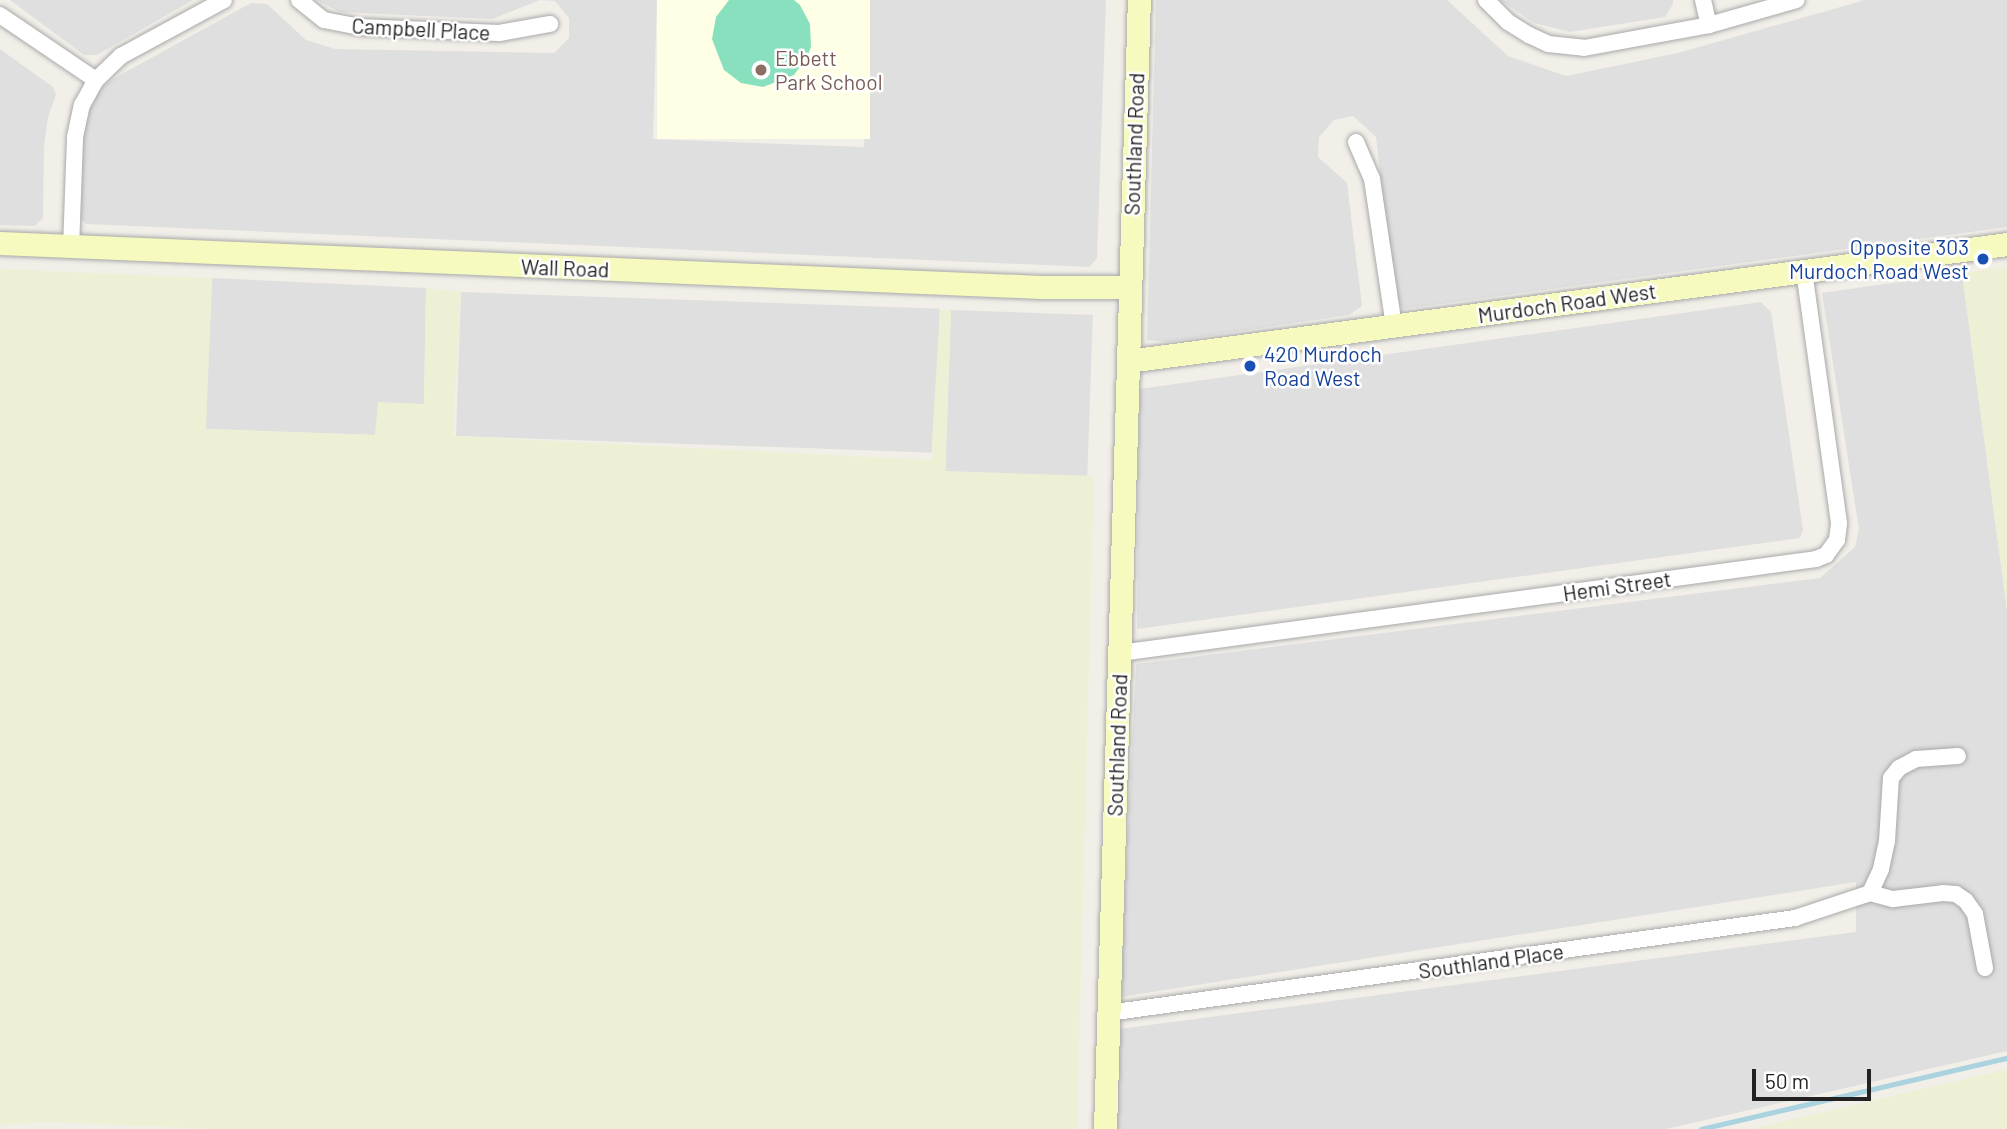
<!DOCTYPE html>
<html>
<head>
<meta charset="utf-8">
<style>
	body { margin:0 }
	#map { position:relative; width:2007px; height:1129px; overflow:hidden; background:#f2efe9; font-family:Barlow,sans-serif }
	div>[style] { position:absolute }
	.residential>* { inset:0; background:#e0dfdf; transform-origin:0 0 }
	.education>* { inset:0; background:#ffffe5; transform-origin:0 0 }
	.farmland>* { inset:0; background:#eef0d5 }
	.pitch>* { inset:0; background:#88e0be }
	.stream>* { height:4.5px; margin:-2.25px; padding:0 2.25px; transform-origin:2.25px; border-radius:2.25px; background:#aad3df }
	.roads { filter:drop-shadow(0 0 2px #a9a9a9) drop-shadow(0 0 2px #a9a9a9) }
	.street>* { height:16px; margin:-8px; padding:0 8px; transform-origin:8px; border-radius:8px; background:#fff }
	.secondary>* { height:23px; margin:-11.5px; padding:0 11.5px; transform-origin:11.5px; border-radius:11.5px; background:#f7fabf }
	.dots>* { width:19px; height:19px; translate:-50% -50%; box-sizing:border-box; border:4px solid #fff; border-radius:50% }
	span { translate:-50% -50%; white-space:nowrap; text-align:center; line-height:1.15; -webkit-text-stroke:5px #fff; paint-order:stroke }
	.street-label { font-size:21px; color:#222 }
	.education-label { font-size:21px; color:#785e54 }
	.left { translate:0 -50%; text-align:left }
	.transit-label { font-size:21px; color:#164399 }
	.right { translate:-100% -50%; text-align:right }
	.scale { position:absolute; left:1752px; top:1069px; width:119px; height:32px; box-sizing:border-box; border:4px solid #222; border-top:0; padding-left:9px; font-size:21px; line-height:24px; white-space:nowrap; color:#222; -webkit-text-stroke:5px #fff; paint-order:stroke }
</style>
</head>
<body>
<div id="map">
	<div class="residential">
		<div style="clip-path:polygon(10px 0,193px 0,97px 55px,84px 55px)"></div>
		<div style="clip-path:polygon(316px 0,657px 0,653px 139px,864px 147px,870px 0,1106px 0,1097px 258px,1089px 267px,86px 224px,78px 215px,81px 127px,97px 92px,111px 80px,251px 3px,267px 4px,306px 40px,335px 49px,554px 53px,569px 38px,569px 18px,555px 1px,540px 0,492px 19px,340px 12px)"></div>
		<div style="clip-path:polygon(1156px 0,1447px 0,1508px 56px,1566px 76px,1678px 53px,1865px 0,2007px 0,2007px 227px,1404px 309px,1394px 301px,1376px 137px,1353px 116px,1334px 120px,1319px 137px,1318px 157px,1347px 183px,1362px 306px,1349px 315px,1168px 342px,1147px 340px)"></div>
		<div style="clip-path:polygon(1500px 0,1673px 0,1673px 4px,1665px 17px,1570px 32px,1534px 23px)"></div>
		<div style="clip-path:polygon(0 49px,53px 87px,56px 95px,48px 117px,44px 146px,43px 218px,35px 226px,0 225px)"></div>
		<div style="clip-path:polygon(1962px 273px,2007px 610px,2007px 1051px,1666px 1129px,1117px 1129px,1119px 1029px,1856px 932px,1856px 882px,1120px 997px,1136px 664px,1820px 578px,1855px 547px,1859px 529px,1822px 293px)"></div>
		<div style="clip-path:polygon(212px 278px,426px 288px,424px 404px,376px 435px,205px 429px)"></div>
		<div style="left:461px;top:292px;width:479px;height:144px;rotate:2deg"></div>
		<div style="clip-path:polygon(1761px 302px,1771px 312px,1803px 530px,1800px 538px,1137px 629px,1139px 389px)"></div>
		<div style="left:951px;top:310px;width:142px;height:162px;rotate:2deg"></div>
	</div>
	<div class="education">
		<div style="left:657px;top:0;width:213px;height:139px"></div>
	</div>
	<div class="farmland">
		<div style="clip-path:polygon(2007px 267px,2007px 610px,1962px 273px)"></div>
		<div style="clip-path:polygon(0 269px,212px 278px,206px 429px,375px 435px,378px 402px,424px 404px,426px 288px,461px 292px,453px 436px,931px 460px,940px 310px,951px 310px,945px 471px,1094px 476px,1077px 1129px,209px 1129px,47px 1122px,0 1125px)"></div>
		<div style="clip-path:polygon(2007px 1069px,2007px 1129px,1751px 1129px)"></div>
	</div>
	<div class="pitch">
		<div style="clip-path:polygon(729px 0,794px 0,800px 5px,810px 24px,811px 47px,807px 57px,794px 75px,763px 87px,741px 83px,724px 70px,712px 39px,716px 17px)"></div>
	</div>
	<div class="stream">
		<div style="left:1701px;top:1129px;width:314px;rotate:-13.1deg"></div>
	</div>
	<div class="roads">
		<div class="street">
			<div style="left:299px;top:0;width:32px;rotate:39deg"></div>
			<div style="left:324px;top:20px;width:36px;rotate:11deg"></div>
			<div style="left:359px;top:27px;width:140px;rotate:2.5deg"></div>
			<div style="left:499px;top:33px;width:52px;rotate:-10deg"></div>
			<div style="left:1486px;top:0;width:31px;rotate:45deg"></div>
			<div style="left:1508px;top:22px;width:25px;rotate:32deg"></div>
			<div style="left:1529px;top:35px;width:21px;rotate:25deg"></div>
			<div style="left:1548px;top:44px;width:36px;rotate:6deg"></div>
			<div style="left:1584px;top:48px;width:127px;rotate:-10.4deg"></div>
			<div style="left:1709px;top:25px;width:91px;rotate:-15.9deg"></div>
			<div style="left:1703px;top:0;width:26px;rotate:77deg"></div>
			<div style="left:0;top:15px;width:116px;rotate:34.1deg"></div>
			<div style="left:1356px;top:142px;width:40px;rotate:66.6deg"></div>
			<div style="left:1372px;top:179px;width:150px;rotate:81.5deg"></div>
			<div style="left:71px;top:248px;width:111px;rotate:-87.9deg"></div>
			<div style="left:75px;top:137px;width:33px;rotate:-78deg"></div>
			<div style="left:82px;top:105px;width:29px;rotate:-61deg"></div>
			<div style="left:96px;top:80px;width:35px;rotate:-44deg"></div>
			<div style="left:121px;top:56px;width:117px;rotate:-28.5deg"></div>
			<div style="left:1120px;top:653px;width:702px;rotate:-7.69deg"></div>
			<div style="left:1816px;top:559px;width:11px;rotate:-22deg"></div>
			<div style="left:1826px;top:555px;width:19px;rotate:-54deg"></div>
			<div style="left:1837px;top:540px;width:17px;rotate:-83deg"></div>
			<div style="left:1839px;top:523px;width:255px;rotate:-97.9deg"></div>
			<div style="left:1870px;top:893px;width:26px;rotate:-65deg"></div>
			<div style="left:1881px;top:869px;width:29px;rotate:-78deg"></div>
			<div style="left:1887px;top:841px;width:63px;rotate:-86.4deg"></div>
			<div style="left:1891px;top:778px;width:13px;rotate:-51deg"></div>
			<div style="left:1899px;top:768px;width:19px;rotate:-28deg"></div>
			<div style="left:1916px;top:759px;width:42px;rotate:-4.1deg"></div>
			<div style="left:1870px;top:893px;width:24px;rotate:15deg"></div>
			<div style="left:1893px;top:899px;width:50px;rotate:-6.8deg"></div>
			<div style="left:1943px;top:893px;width:13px;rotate:4deg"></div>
			<div style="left:1956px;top:894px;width:12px;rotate:35deg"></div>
			<div style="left:1966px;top:901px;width:16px;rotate:55deg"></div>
			<div style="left:1975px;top:914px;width:55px;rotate:79.5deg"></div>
			<div style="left:1108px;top:1013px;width:694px;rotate:-7.87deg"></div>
			<div style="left:1795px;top:918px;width:79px;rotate:-18.4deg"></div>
		</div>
		<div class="secondary">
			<div style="left:0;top:243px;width:1042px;rotate:2.42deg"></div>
			<div style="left:1041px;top:287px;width:89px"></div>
			<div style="left:1128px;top:361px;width:887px;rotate:-7.58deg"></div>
			<div style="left:1105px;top:1129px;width:1130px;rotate:-88.28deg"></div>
		</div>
	</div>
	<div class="dots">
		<div style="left:761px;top:70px;background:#8d6e63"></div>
		<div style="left:1983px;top:259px;background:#1a4fb4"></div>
		<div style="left:1250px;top:366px;background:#1a4fb4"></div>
	</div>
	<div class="street-label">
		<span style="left:421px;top:29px;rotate:3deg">Campbell Place</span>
		<span style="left:1134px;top:144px;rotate:-88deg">Southland Road</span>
		<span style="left:565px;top:268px;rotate:2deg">Wall Road</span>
		<span style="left:1567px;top:303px;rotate:-8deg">Murdoch Road West</span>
		<span style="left:1617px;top:586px;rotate:-8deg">Hemi Street</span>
		<span style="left:1117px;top:745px;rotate:-88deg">Southland Road</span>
		<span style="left:1491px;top:961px;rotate:-8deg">Southland Place</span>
	</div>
	<div class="education-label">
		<span class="left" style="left:775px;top:70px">Ebbett<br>Park School</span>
	</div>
	<div class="transit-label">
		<span class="right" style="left:1969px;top:259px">Opposite 303<br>Murdoch Road West</span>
		<span class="left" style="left:1264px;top:366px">420 Murdoch<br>Road West</span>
	</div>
	<div class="scale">50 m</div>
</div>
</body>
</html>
